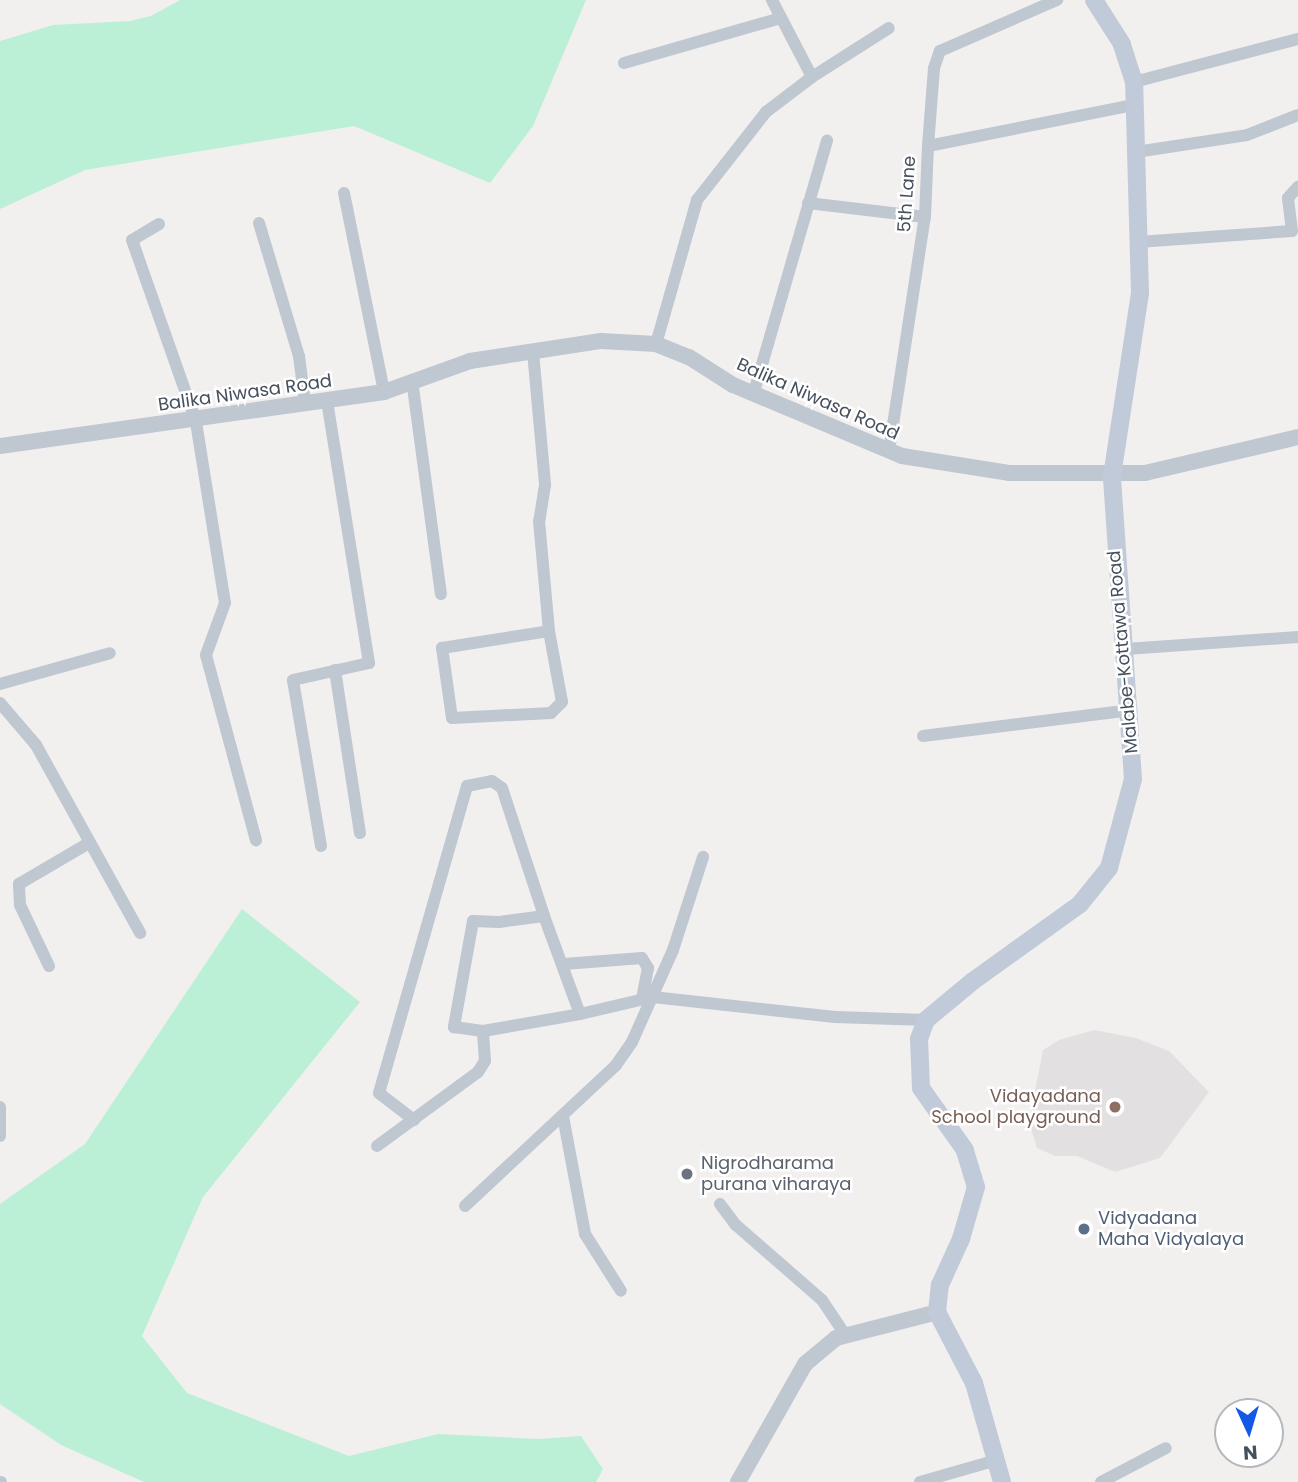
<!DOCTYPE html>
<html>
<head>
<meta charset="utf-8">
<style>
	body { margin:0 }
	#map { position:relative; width:1298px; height:1482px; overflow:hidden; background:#f2efef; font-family:Poppins,sans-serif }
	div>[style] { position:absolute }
	.education>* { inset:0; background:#e3e0e1 }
	.green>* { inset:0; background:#bcf0d6 }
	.minor>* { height:12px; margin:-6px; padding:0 6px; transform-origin:6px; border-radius:6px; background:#bfc7d1 }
	.tertiary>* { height:16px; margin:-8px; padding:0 8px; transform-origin:8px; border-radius:8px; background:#bfc7d1 }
	.secondary>* { height:18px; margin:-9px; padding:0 9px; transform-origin:9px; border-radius:9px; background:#c1cad8 }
	.dots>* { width:19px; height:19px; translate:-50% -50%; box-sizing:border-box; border:4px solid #fff; border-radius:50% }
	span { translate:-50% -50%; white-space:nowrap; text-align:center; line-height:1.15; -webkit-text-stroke:5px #fff; paint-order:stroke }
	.street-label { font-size:18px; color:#46505d }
	.education-label { font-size:18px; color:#785e54 }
	.right { translate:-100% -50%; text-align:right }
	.worship-label { font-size:18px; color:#5b616d }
	.left { translate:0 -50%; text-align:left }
	.service-label { font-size:18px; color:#4e5e75 }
	.north { position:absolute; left:1214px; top:1398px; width:70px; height:70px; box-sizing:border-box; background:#fff; border:2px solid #b5b9be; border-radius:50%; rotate:176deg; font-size:19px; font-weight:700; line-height:28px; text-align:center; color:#46505d }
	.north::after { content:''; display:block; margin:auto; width:24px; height:32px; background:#1458e6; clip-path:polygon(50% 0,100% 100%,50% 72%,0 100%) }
</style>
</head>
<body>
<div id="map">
	<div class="education">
		<div style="clip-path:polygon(1094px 1030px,1136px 1038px,1169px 1051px,1209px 1092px,1160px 1158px,1115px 1172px,1077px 1156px,1055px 1156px,1037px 1148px,1029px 1122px,1043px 1050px,1059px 1040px)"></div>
	</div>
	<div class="green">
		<div style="clip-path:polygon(180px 0,586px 0,533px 126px,490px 183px,354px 126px,85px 170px,0 209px,0 41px,53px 25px,130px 21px,151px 16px)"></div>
		<div style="clip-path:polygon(242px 909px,360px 1002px,203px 1197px,142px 1336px,187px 1393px,349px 1456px,438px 1434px,538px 1439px,581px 1436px,603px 1469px,596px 1482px,144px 1482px,61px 1445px,0 1404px,0 1204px,85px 1144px)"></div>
	</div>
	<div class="minor">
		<div style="left:624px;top:63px;width:163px;rotate:-16deg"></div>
		<div style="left:812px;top:77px;width:91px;rotate:-32.5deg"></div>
		<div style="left:1134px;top:82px;width:170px;rotate:-14.7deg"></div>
		<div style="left:928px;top:146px;width:78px;rotate:-85.6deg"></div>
		<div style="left:934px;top:68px;width:18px;rotate:-71deg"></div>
		<div style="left:940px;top:51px;width:128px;rotate:-23.6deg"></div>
		<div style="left:1136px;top:152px;width:112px;rotate:-8.7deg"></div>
		<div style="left:1247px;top:135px;width:55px;rotate:-21.4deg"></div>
		<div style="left:344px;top:193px;width:203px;rotate:78.6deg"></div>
		<div style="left:808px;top:203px;width:118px;rotate:6.8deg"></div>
		<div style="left:259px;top:223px;width:139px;rotate:73.3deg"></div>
		<div style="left:299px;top:356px;width:47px;rotate:82.7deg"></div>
		<div style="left:159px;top:224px;width:31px;rotate:149deg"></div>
		<div style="left:132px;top:240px;width:193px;rotate:70.6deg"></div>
		<div style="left:196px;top:422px;width:183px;rotate:80.9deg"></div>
		<div style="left:225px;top:603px;width:55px;rotate:110.1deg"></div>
		<div style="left:206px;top:655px;width:192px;rotate:74.9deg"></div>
		<div style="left:1138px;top:242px;width:154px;rotate:-4.1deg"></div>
		<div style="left:1292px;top:231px;width:33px;rotate:-97deg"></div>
		<div style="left:1288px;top:198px;width:15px;rotate:-48deg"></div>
		<div style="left:656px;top:344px;width:150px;rotate:-74.1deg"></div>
		<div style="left:697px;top:200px;width:112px;rotate:-51.9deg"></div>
		<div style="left:766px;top:112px;width:58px;rotate:-37.3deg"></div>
		<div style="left:812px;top:77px;width:87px;rotate:-117.5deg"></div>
		<div style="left:533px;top:352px;width:134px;rotate:84.8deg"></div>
		<div style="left:545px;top:485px;width:36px;rotate:99deg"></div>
		<div style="left:539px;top:521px;width:110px;rotate:84.8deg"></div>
		<div style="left:549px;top:631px;width:72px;rotate:79.6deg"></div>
		<div style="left:562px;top:702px;width:16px;rotate:135deg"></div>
		<div style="left:551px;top:713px;width:99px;rotate:177.1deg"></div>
		<div style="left:452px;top:718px;width:71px;rotate:-98.1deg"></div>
		<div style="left:442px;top:648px;width:108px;rotate:-9deg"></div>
		<div style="left:412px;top:380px;width:216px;rotate:82.3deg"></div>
		<div style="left:754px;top:392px;width:262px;rotate:-73.8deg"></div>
		<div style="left:889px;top:451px;width:237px;rotate:-81.3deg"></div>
		<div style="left:925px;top:217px;width:71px;rotate:-87.6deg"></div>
		<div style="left:928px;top:146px;width:210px;rotate:-11.3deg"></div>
		<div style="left:1126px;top:649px;width:172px;rotate:-4deg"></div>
		<div style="left:335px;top:670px;width:165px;rotate:81.3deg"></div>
		<div style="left:0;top:684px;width:114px;rotate:-15.7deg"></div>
		<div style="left:0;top:703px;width:55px;rotate:49.4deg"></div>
		<div style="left:36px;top:745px;width:215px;rotate:61deg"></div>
		<div style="left:923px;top:736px;width:210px;rotate:-7.1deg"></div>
		<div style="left:321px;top:846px;width:168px;rotate:-99.6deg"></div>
		<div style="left:293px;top:680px;width:78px;rotate:-12.6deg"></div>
		<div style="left:369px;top:663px;width:265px;rotate:-99.1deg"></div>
		<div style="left:564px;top:964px;width:78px;rotate:-4.4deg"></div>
		<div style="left:642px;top:958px;width:12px;rotate:59deg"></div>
		<div style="left:648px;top:968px;width:32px;rotate:101deg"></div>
		<div style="left:49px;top:966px;width:68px;rotate:-115.4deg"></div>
		<div style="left:20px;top:905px;width:21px;rotate:-93deg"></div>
		<div style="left:19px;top:884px;width:81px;rotate:-30.4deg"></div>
		<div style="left:580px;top:1014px;width:104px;rotate:-110.2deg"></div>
		<div style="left:544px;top:916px;width:45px;rotate:172.4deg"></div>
		<div style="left:499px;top:922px;width:26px;rotate:-178deg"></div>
		<div style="left:473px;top:921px;width:108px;rotate:100.2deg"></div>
		<div style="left:454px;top:1027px;width:29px;rotate:8deg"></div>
		<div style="left:483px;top:1031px;width:98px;rotate:-9.9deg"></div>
		<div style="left:580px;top:1014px;width:75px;rotate:-13.1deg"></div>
		<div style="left:653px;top:997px;width:183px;rotate:6.3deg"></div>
		<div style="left:835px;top:1017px;width:91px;rotate:1.9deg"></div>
		<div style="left:0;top:1107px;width:29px;rotate:90deg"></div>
		<div style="left:563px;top:1116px;width:120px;rotate:79.4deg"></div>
		<div style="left:585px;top:1234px;width:67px;rotate:57.7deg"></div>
		<div style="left:414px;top:1120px;width:44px;rotate:-142.4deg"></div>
		<div style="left:379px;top:1093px;width:319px;rotate:-74deg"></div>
		<div style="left:467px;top:786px;width:25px;rotate:-11deg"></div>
		<div style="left:492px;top:781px;width:12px;rotate:35deg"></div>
		<div style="left:502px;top:788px;width:135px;rotate:71.8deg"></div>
		<div style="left:377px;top:1146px;width:125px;rotate:-36.2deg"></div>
		<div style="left:478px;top:1072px;width:13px;rotate:-58deg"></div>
		<div style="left:485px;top:1061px;width:30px;rotate:-94deg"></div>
		<div style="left:720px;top:1204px;width:26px;rotate:53deg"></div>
		<div style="left:736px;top:1225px;width:114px;rotate:41.1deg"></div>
		<div style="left:822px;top:1300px;width:43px;rotate:56.3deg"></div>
		<div style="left:465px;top:1206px;width:207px;rotate:-43deg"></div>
		<div style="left:616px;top:1065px;width:28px;rotate:-55deg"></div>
		<div style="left:632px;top:1042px;width:101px;rotate:-66deg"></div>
		<div style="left:673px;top:950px;width:98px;rotate:-72.1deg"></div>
		<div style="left:0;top:1482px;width:1px"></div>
		<div style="left:920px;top:1482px;width:80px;rotate:-15.9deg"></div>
		<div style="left:1101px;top:1482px;width:73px;rotate:-27.6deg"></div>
	</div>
	<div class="tertiary">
		<div style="left:0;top:446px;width:388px;rotate:-8deg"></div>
		<div style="left:384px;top:392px;width:91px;rotate:-19.8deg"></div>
		<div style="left:470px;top:361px;width:133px;rotate:-8.7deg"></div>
		<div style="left:601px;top:341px;width:55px;rotate:3.1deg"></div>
		<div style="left:656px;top:344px;width:35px;rotate:22deg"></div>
		<div style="left:689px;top:357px;width:52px;rotate:32.5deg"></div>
		<div style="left:733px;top:385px;width:183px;rotate:22.8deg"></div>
		<div style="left:902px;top:456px;width:108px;rotate:9deg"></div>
		<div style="left:1009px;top:473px;width:136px"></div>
		<div style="left:1145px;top:473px;width:157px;rotate:-13.2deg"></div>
		<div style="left:738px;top:1482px;width:136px;rotate:-60.4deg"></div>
		<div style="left:805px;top:1364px;width:40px;rotate:-40deg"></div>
		<div style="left:836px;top:1338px;width:104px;rotate:-14.4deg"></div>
	</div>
	<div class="secondary">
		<div style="left:1002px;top:1482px;width:103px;rotate:-105.8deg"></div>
		<div style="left:974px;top:1383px;width:80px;rotate:-117.5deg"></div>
		<div style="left:937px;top:1312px;width:27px;rotate:-84deg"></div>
		<div style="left:940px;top:1285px;width:51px;rotate:-65.5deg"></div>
		<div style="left:961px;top:1239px;width:54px;rotate:-73.9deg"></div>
		<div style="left:976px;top:1187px;width:39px;rotate:-107deg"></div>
		<div style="left:965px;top:1150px;width:76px;rotate:-125.4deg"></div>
		<div style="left:921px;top:1088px;width:49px;rotate:-92.3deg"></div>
		<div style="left:919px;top:1039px;width:20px;rotate:-70deg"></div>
		<div style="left:926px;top:1020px;width:61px;rotate:-39.7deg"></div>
		<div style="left:973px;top:981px;width:132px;rotate:-35.7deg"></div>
		<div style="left:1080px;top:904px;width:46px;rotate:-51.1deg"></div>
		<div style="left:1109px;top:868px;width:92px;rotate:-74.9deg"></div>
		<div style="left:1133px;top:779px;width:304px;rotate:-94deg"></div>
		<div style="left:1112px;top:476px;width:185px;rotate:-81.3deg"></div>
		<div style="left:1140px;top:293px;width:211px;rotate:-91.6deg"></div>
		<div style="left:1134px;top:82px;width:40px;rotate:-108deg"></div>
		<div style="left:1122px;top:44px;width:52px;rotate:-122.5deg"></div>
	</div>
	<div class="dots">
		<div style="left:1115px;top:1107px;background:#8d6e63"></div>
		<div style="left:687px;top:1174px;background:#6b7280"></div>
		<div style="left:1084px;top:1229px;background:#5c6f8a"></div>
	</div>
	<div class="street-label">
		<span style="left:907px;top:194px;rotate:-86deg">5th Lane</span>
		<span style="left:245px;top:393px;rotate:-8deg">Balika Niwasa Road</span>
		<span style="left:818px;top:399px;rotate:24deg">Balika Niwasa Road</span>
		<span style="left:1123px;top:652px;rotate:-95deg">Malabe-Kottawa Road</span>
	</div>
	<div class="education-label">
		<span class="right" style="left:1101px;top:1107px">Vidayadana<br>School playground</span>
	</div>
	<div class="worship-label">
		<span class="left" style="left:701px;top:1174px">Nigrodharama<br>purana viharaya</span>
	</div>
	<div class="service-label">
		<span class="left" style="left:1098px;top:1229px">Vidyadana<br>Maha Vidyalaya</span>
	</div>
	<div class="north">N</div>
</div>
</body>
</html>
